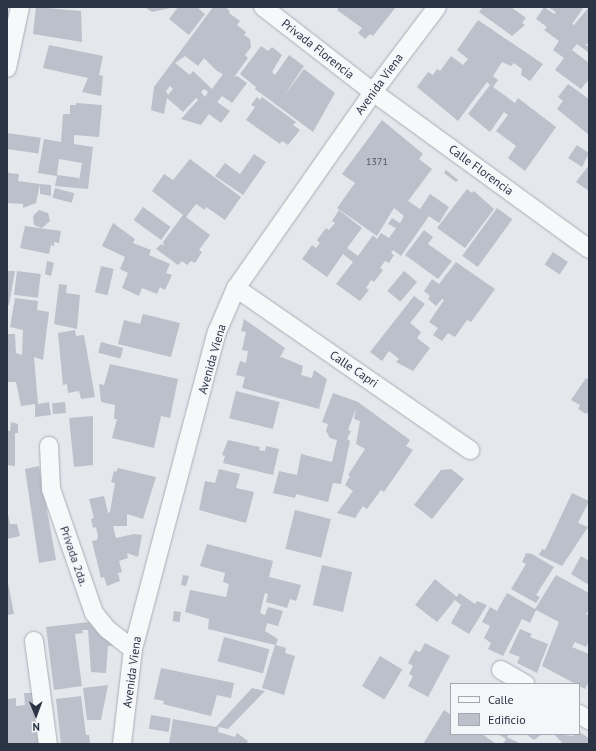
<!DOCTYPE html>
<html>
<head>
<meta charset="utf-8">
<style>
	body { margin:0 }
	#map { position:relative; width:596px; height:751px; overflow:hidden; background:#e4e7ec; font-family:"PT Sans",sans-serif }
	div>[style] { position:absolute }
	.building>* { inset:0; background:#bbc0ca; transform-origin:0 0 }
	.roads { filter:drop-shadow(0 0 1px #a9aeb7) drop-shadow(0 0 1px #a9aeb7) }
	.street>* { height:18px; margin:-9px; padding:0 9px; transform-origin:9px; border-radius:9px; background:#f7f8fa }
	span { translate:-50% -50%; white-space:nowrap; text-align:center; line-height:1.15; -webkit-text-stroke:3.5px #f4f6f9; paint-order:stroke }
	.number-label { font-size:10px; color:#4f5766 }
	.number-label span { -webkit-text-stroke-width:0 }
	.street-label { font-size:12px; color:#2b3445 }
	.frame { position:absolute; inset:0; border:8px solid #2b3445; pointer-events:none }
	.legend { position:absolute; left:450px; top:683px; width:130px; height:52px; box-sizing:border-box; background:#f4f6f9; border:1px solid #a4a8b1; margin:0; padding:5px 7px; list-style:none; font-size:12px; color:#2b3445 }
	.legend li { display:flex; align-items:center; gap:8px; height:20px }
	.legend b { width:20px; border:1px solid #a4a8b1 }
	.north { position:absolute; left:16px; top:695px; width:40px; height:40px; -webkit-text-stroke:3px #f4f6f9; paint-order:stroke; rotate:179deg; font-size:11px; font-weight:700; line-height:16px; text-align:center; color:#2b3445 }
	.north::after { content:''; display:block; margin:auto; width:14px; height:18px; background:#2b3445; clip-path:polygon(50% 0,100% 100%,50% 72%,0 100%) }
</style>
</head>
<body>
<div id="map">
	<div class="building">
		<div style="clip-path:polygon(36px 7px,81px 11px,82px 42px,33px 34px)"></div>
		<div style="clip-path:polygon(145px 7px,170px 7px,170px 8px,152px 12px)"></div>
		<div style="clip-path:polygon(178px 7px,197px 7px,205px 14px,189px 35px,169px 19px)"></div>
		<div style="clip-path:polygon(evenodd,213px 7px,225px 7px,230px 11px,229px 13px,240px 21px,237px 25px,246px 32px,244px 35px,250px 39px,251px 47px,245px 55px,248px 58px,234px 77px,237px 76px,247px 83px,232px 103px,222px 96px,217px 102px,230px 111px,221px 123px,209px 114px,201px 125px,181px 119px,198px 100px,196px 98px,183px 112px,167px 98px,164px 114px,151px 110px,154px 87px,213px 7px,185px 56px,198px 66px,204px 58px,217px 71px,223px 74px,212px 89px,193px 71px,190px 75px,175px 63px,185px 56px,213px 7px,170px 86px,173px 89px,168px 95px,166px 91px,170px 86px,213px 7px,204px 89px,208px 92px,205px 97px,201px 92px,204px 89px)"></div>
		<div style="clip-path:polygon(339px 7px,396px 7px,373px 36px,370px 34px,365px 39px,358px 33px,362px 28px,337px 10px)"></div>
		<div style="clip-path:polygon(483px 7px,511px 7px,526px 18px,522px 23px,525px 25px,512px 36px,479px 12px)"></div>
		<div style="clip-path:polygon(544px 7px,554px 14px,556px 12px,548px 7px,584px 7px,572px 24px,574px 25px,589px 7px,589px 44px,585px 44px,589px 47px,589px 53px,577px 44px,572px 50px,589px 63px,589px 79px,581px 89px,555px 70px,564px 58px,553px 50px,559px 41px,544px 30px,547px 27px,536px 19px)"></div>
		<div style="clip-path:polygon(478px 20px,543px 64px,530px 81px,521px 75px,522px 69px,514px 63px,511px 66px,502px 62px,493px 76px,498px 80px,493px 87px,515px 103px,518px 98px,556px 127px,525px 171px,508px 158px,516px 146px,496px 131px,508px 115px,504px 112px,490px 132px,468px 114px,490px 85px,487px 82px,458px 121px,417px 87px,428px 72px,433px 75px,437px 69px,440px 71px,451px 56px,463px 65px,468px 59px,457px 50px)"></div>
		<div style="clip-path:polygon(49px 45px,103px 56px,99px 75px,103px 76px,101px 96px,82px 92px,88px 78px,43px 68px)"></div>
		<div style="clip-path:polygon(261px 46px,268px 51px,272px 47px,282px 55px,272px 72px,275px 75px,289px 55px,304px 66px,283px 97px,304px 69px,335px 93px,313px 132px,255px 89px,256px 87px,240px 74px)"></div>
		<div style="clip-path:polygon(568px 84px,589px 99px,589px 135px,557px 109px,563px 101px,558px 97px)"></div>
		<div style="clip-path:polygon(257px 97px,260px 100px,262px 97px,296px 122px,293px 125px,300px 130px,288px 145px,282px 141px,280px 144px,246px 120px,255px 107px,251px 105px)"></div>
		<div style="clip-path:polygon(evenodd,76px 103px,102px 105px,99px 137px,74px 135px,74px 144px,93px 147px,88px 189px,55px 186px,57px 176px,38px 173px,44px 139px,61px 142px,63px 114px,70px 114px,70px 105px,76px 105px,76px 103px,59px 159px,82px 163px,78px 186px,79px 178px,57px 175px,59px 159px)"></div>
		<div style="clip-path:polygon(382px 120px,423px 154px,419px 159px,432px 169px,408px 201px,420px 209px,430px 194px,449px 207px,439px 223px,429px 216px,401px 256px,393px 250px,391px 253px,394px 255px,389px 263px,385px 261px,380px 268px,383px 270px,374px 282px,371px 280px,366px 288px,369px 290px,360px 301px,336px 284px,353px 262px,343px 254px,327px 277px,302px 259px,312px 245px,316px 248px,320px 243px,317px 240px,326px 228px,329px 230px,335px 223px,332px 221px,339px 210px,362px 228px,347px 248px,358px 256px,373px 235px,377px 239px,381px 233px,389px 238px,396px 228px,388px 224px,392px 218px,400px 223px,404px 216px,394px 208px,377px 236px,337px 208px,355px 183px,342px 174px)"></div>
		<div style="left:7px;top:133px;width:34px;height:16px;rotate:8deg"></div>
		<div style="clip-path:polygon(577px 145px,589px 153px,582px 167px,568px 158px)"></div>
		<div style="clip-path:polygon(254px 154px,266px 162px,243px 195px,215px 176px,225px 163px,240px 174px)"></div>
		<div style="clip-path:polygon(190px 159px,241px 197px,225px 220px,206px 207px,205px 210px,196px 204px,186px 217px,210px 235px,199px 250px,202px 252px,195px 263px,191px 261px,187px 265px,182px 261px,178px 265px,156px 249px,161px 244px,164px 246px,163px 242px,183px 215px,152px 191px,164px 174px,173px 180px)"></div>
		<div style="clip-path:polygon(589px 165px,589px 191px,576px 182px)"></div>
		<div style="clip-path:polygon(7px 170px,9px 173px,19px 174px,18px 181px,40px 184px,36px 203px,23px 208px,23px 204px,7px 203px)"></div>
		<div style="clip-path:polygon(446px 170px,458px 180px,456px 182px,444px 173px)"></div>
		<div style="clip-path:polygon(40px 184px,51px 185px,51px 196px,40px 194px)"></div>
		<div style="left:55px;top:188px;width:20px;height:10px;rotate:15deg"></div>
		<div style="clip-path:polygon(467px 189px,472px 193px,474px 191px,494px 209px,465px 248px,437px 228px)"></div>
		<div style="left:143px;top:207px;width:34px;height:16px;rotate:36deg"></div>
		<div style="left:497px;top:208px;width:19px;height:59px;rotate:36deg"></div>
		<div style="clip-path:polygon(39px 210px,48px 213px,50px 221px,42px 228px,34px 225px,33px 216px)"></div>
		<div style="clip-path:polygon(113px 223px,135px 239px,133px 243px,151px 250px,149px 255px,170px 264px,166px 273px,172px 275px,165px 290px,160px 287px,157px 294px,142px 288px,139px 296px,122px 288px,128px 273px,120px 269px,125px 257px,102px 246px)"></div>
		<div style="clip-path:polygon(25px 226px,61px 231px,59px 243px,54px 242px,54px 246px,51px 245px,49px 254px,20px 248px)"></div>
		<div style="clip-path:polygon(424px 230px,433px 237px,428px 244px,452px 261px,438px 279px,405px 255px)"></div>
		<div style="left:553px;top:252px;width:18px;height:15px;rotate:34deg"></div>
		<div style="clip-path:polygon(47px 261px,54px 263px,51px 276px,45px 274px)"></div>
		<div style="clip-path:polygon(456px 262px,495px 289px,471px 322px,467px 320px,455px 337px,448px 333px,442px 341px,433px 335px,438px 328px,429px 322px,444px 300px,442px 299px,436px 306px,428px 299px,430px 296px,424px 291px,432px 279px,439px 284px)"></div>
		<div style="left:101px;top:266px;width:13px;height:27px;rotate:13deg"></div>
		<div style="clip-path:polygon(7px 271px,15px 271px,9px 305px,7px 305px)"></div>
		<div style="left:17px;top:271px;width:24px;height:24px;rotate:7deg"></div>
		<div style="left:404px;top:271px;width:17px;height:26px;rotate:40deg"></div>
		<div style="clip-path:polygon(59px 284px,67px 285px,66px 293px,80px 295px,77px 329px,54px 324px)"></div>
		<div style="clip-path:polygon(414px 296px,425px 304px,410px 323px,421px 332px,417px 338px,430px 348px,413px 371px,396px 362px,399px 359px,389px 351px,382px 361px,370px 352px)"></div>
		<div style="clip-path:polygon(15px 298px,38px 301px,37px 310px,49px 312px,43px 360px,34px 357px,38px 404px,49px 402px,51px 415px,35px 417px,35px 404px,21px 406px,16px 382px,7px 382px,7px 334px,15px 334px,16px 353px,22px 355px,23px 330px,10px 327px)"></div>
		<div style="clip-path:polygon(143px 314px,180px 323px,171px 357px,118px 344px,124px 320px,140px 324px)"></div>
		<div style="clip-path:polygon(244px 319px,285px 348px,279px 359px,281px 357px,303px 366px,301px 375px,312px 378px,314px 370px,327px 379px,319px 409px,242px 388px,245px 377px,236px 375px,240px 361px,246px 363px,248px 351px,242px 350px,246px 332px,241px 331px)"></div>
		<div style="clip-path:polygon(75px 330px,76px 336px,84px 335px,95px 397px,81px 399px,79px 391px,68px 393px,67px 384px,63px 385px,58px 333px)"></div>
		<div style="left:101px;top:342px;width:23px;height:11px;rotate:15deg"></div>
		<div style="clip-path:polygon(110px 364px,178px 379px,170px 418px,161px 416px,154px 448px,112px 438px,117px 419px,114px 419px,115px 405px,101px 402px,99px 384px,104px 385px)"></div>
		<div style="clip-path:polygon(586px 378px,589px 380px,589px 411px,586px 414px,578px 409px,580px 405px,571px 400px)"></div>
		<div style="left:236px;top:391px;width:45px;height:28px;rotate:14deg"></div>
		<div style="clip-path:polygon(333px 393px,358px 402px,410px 440px,406px 446px,413px 450px,384px 492px,381px 490px,367px 509px,363px 506px,355px 518px,337px 513px,353px 491px,345px 485px,350px 476px,348px 475px,365px 449px,356px 444px,360px 421px,354px 419px,356px 408px,348px 430px,351px 431px,347px 439px,350px 441px,341px 484px,333px 483px,328px 502px,296px 494px,295px 498px,273px 493px,279px 471px,297px 475px,301px 454px,332px 462px,337px 440px,330px 438px,326px 431px,328px 424px,322px 422px)"></div>
		<div style="left:65px;top:402px;width:11px;height:13px;rotate:85deg"></div>
		<div style="clip-path:polygon(93px 416px,93px 465px,74px 467px,69px 418px)"></div>
		<div style="clip-path:polygon(11px 422px,18px 424px,18px 433px,15px 433px,15px 466px,7px 465px,7px 431px,10px 431px)"></div>
		<div style="clip-path:polygon(228px 440px,260px 447px,259px 450px,265px 451px,266px 446px,279px 449px,273px 475px,223px 463px,225px 456px,222px 455px)"></div>
		<div style="clip-path:polygon(39px 466px,56px 560px,39px 563px,25px 469px)"></div>
		<div style="clip-path:polygon(118px 468px,156px 477px,143px 519px,127px 514px,127px 526px,113px 526px,116px 538px,134px 534px,142px 535px,138px 557px,127px 553px,128px 558px,119px 561px,122px 572px,118px 573px,120px 581px,107px 586px,104px 577px,101px 578px,92px 541px,97px 540px,98px 536px,96px 527px,93px 528px,91px 519px,94px 518px,89px 499px,104px 496px,108px 513px,110px 512px,115px 483px,111px 482px,114px 471px,116px 472px)"></div>
		<div style="clip-path:polygon(219px 469px,240px 474px,236px 488px,254px 492px,246px 523px,199px 510px,205px 481px,215px 483px)"></div>
		<div style="clip-path:polygon(451px 469px,464px 479px,432px 519px,414px 505px,441px 470px)"></div>
		<div style="clip-path:polygon(572px 493px,589px 501px,578px 523px,588px 527px,562px 566px,539px 555px,542px 549px,545px 550px)"></div>
		<div style="clip-path:polygon(7px 510px,10px 524px,17px 524px,20px 536px,7px 539px)"></div>
		<div style="left:295px;top:510px;width:37px;height:40px;rotate:14deg"></div>
		<div style="clip-path:polygon(207px 544px,273px 561px,269px 577px,301px 585px,296px 601px,290px 599px,287px 608px,266px 602px,268px 594px,265px 593px,260px 613px,265px 615px,268px 607px,283px 611px,278px 626px,267px 623px,265px 631px,278px 639px,276px 645px,286px 648px,285px 653px,295px 656px,284px 695px,262px 688px,275px 645px,208px 629px,209px 619px,185px 612px,190px 590px,226px 597px,229px 584px,223px 582px,225px 573px,200px 566px)"></div>
		<div style="clip-path:polygon(526px 553px,532px 554px,554px 567px,536px 595px,540px 597px,536px 603px,511px 589px,526px 564px,522px 562px)"></div>
		<div style="clip-path:polygon(581px 556px,589px 561px,589px 585px,571px 574px)"></div>
		<div style="left:322px;top:565px;width:31px;height:41px;rotate:13deg"></div>
		<div style="clip-path:polygon(183px 575px,189px 576px,186px 586px,181px 585px)"></div>
		<div style="clip-path:polygon(556px 575px,589px 593px,589px 610px,586px 614px,589px 616px,589px 641px,586px 647px,575px 642px,572px 647px,589px 654px,589px 681px,585px 689px,542px 666px,559px 622px,536px 610px,530px 623px,522px 619px,503px 656px,488px 649px,491px 643px,484px 638px,490px 626px,482px 622px,490px 607px,497px 611px,507px 593px,535px 609px)"></div>
		<div style="clip-path:polygon(435px 579px,457px 597px,459px 593px,475px 604px,477px 601px,487px 605px,469px 634px,451px 623px,461px 605px,455px 600px,437px 622px,415px 605px)"></div>
		<div style="clip-path:polygon(8px 583px,14px 614px,7px 615px)"></div>
		<div style="left:174px;top:611px;width:7px;height:10px;rotate:8deg"></div>
		<div style="clip-path:polygon(98px 621px,116px 645px,108px 646px,106px 673px,91px 672px,88px 630px,82px 630px,83px 633px,75px 634px,82px 686px,54px 690px,46px 627px)"></div>
		<div style="clip-path:polygon(520px 629px,532px 634px,530px 637px,548px 644px,537px 673px,517px 663px,520px 657px,509px 653px)"></div>
		<div style="left:224px;top:637px;width:47px;height:25px;rotate:15deg"></div>
		<div style="clip-path:polygon(425px 643px,450px 656px,428px 697px,408px 686px,413px 676px,409px 674px,413px 666px,408px 663px,415px 650px,420px 652px)"></div>
		<div style="left:380px;top:656px;width:26px;height:35px;rotate:31deg"></div>
		<div style="clip-path:polygon(161px 668px,234px 683px,231px 698px,217px 695px,211px 716px,163px 704px,164px 701px,154px 699px)"></div>
		<div style="clip-path:polygon(108px 685px,101px 720px,87px 720px,83px 688px)"></div>
		<div style="clip-path:polygon(252px 688px,265px 691px,228px 729px,219px 727px,218px 732px,235px 737px,237px 733px,248px 741px,246px 744px,169px 744px,173px 719px,216px 727px)"></div>
		<div style="clip-path:polygon(24px 693px,33px 693px,40px 744px,7px 744px,7px 699px,16px 698px,16px 706px,25px 705px)"></div>
		<div style="clip-path:polygon(81px 696px,86px 735px,89px 735px,90px 744px,61px 744px,56px 699px)"></div>
		<div style="clip-path:polygon(444px 710px,451px 715px,451px 734px,482px 734px,496px 744px,423px 744px)"></div>
		<div style="left:151px;top:715px;width:20px;height:14px;rotate:9deg"></div>
		<div style="clip-path:polygon(579px 732px,589px 738px,587px 744px,563px 744px,554px 734px,573px 736px)"></div>
		<div style="clip-path:polygon(498px 734px,509px 734px,507px 737px,521px 744px,503px 744px,506px 739px)"></div>
		<div style="clip-path:polygon(526px 734px,542px 734px,534px 740px)"></div>
	</div>
	<div class="roads">
		<div class="street">
			<div style="left:263px;top:7px;width:139px;rotate:37.7deg"></div>
			<div style="left:373px;top:92px;width:267px;rotate:36deg"></div>
			<div style="left:7px;top:68px;width:62px;rotate:-78deg"></div>
			<div style="left:236px;top:288px;width:285px;rotate:34.7deg"></div>
			<div style="left:49px;top:446px;width:43px;rotate:87.3deg"></div>
			<div style="left:51px;top:489px;width:131px;rotate:70.9deg"></div>
			<div style="left:94px;top:613px;width:21px;rotate:51deg"></div>
			<div style="left:107px;top:629px;width:33px;rotate:38deg"></div>
			<div style="left:34px;top:641px;width:104px;rotate:82.3deg"></div>
			<div style="left:501px;top:670px;width:28px;rotate:30deg"></div>
			<div style="left:579px;top:714px;width:12px;rotate:31deg"></div>
			<div style="left:122px;top:744px;width:96px;rotate:-83.4deg"></div>
			<div style="left:133px;top:649px;width:328px;rotate:-75.2deg"></div>
			<div style="left:217px;top:332px;width:48px;rotate:-66.6deg"></div>
			<div style="left:236px;top:288px;width:239px;rotate:-55deg"></div>
			<div style="left:373px;top:92px;width:106px;rotate:-53deg"></div>
		</div>
	</div>
	<div class="number-label">
		<span style="left:377px;top:162px">1371</span>
	</div>
	<div class="street-label">
		<span style="left:318px;top:49px;rotate:38deg">Privada Florencia</span>
		<span style="left:379px;top:84px;rotate:-54deg">Avenida Viena</span>
		<span style="left:481px;top:170px;rotate:36deg">Calle Florencia</span>
		<span style="left:212px;top:359px;rotate:-74deg">Avenida Viena</span>
		<span style="left:354px;top:369px;rotate:34deg">Calle Capri</span>
		<span style="left:74px;top:556px;rotate:71deg">Privada 2da.</span>
		<span style="left:132px;top:672px;rotate:-82deg">Avenida Viena</span>
	</div>
	<div class="frame"></div>
	<ul class="legend">
	<li><b style="height:5px;background:#f7f8fa"></b>Calle</li>
	<li><b style="height:11px;background:#bbc0ca"></b>Edificio</li>
	</ul>
	<div class="north">N</div>
</div>
</body>
</html>
